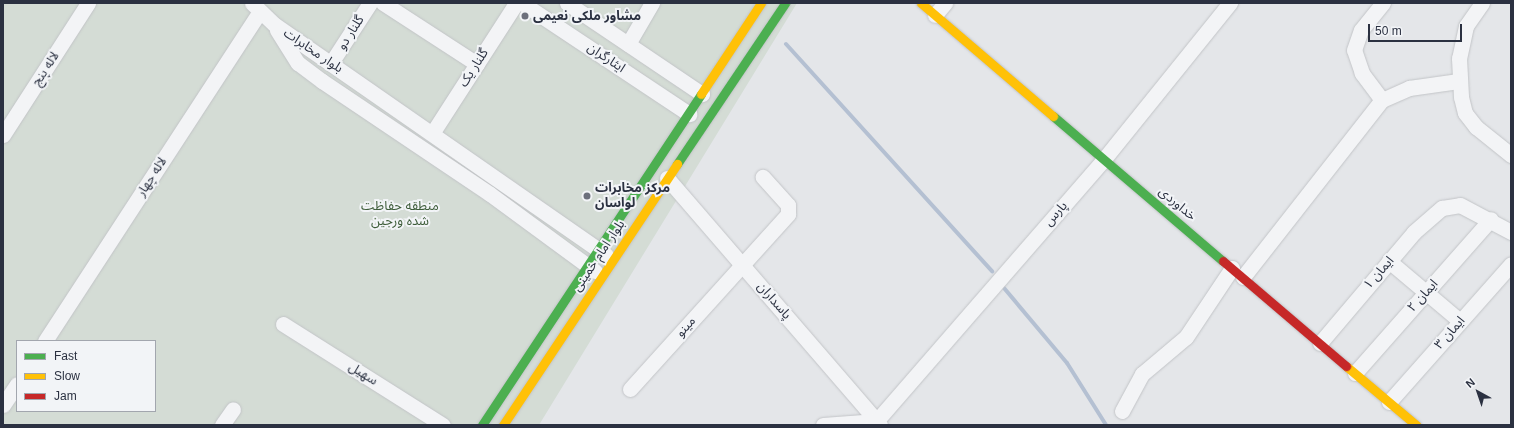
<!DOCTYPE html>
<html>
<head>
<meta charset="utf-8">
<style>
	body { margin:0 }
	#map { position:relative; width:1514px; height:428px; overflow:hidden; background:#e4e6e9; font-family:Arial,"Noto Sans Arabic",sans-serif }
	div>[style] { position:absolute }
	.green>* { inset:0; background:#d4dcd5 }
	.stream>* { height:4px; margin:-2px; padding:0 2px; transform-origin:2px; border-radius:2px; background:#b4c0d2 }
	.roads { filter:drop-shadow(0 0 1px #c2c4c7) drop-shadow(0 0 1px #c2c4c7) }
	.street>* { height:15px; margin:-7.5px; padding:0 7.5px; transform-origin:7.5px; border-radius:7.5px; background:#f3f4f6 }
	.fast>* { height:9px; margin:-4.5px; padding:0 4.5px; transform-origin:4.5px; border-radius:4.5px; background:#4caf50 }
	.slow>* { height:9px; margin:-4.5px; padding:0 4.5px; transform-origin:4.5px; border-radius:4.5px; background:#ffc107 }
	.jam>* { height:9px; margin:-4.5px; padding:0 4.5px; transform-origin:4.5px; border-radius:4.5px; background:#c62828 }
	.dots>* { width:11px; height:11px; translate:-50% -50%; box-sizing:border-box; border:2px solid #f2f4f7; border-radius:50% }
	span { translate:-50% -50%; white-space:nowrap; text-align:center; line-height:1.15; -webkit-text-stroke:4px #f2f4f7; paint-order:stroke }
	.poi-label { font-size:13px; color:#2b3141; font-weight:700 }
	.left { translate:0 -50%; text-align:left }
	.street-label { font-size:13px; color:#2b3141 }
	.park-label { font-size:13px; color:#3d5c39 }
	.frame { position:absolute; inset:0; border:4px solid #2b3141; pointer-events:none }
	.legend { position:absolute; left:16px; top:340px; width:140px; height:72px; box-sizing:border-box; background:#f2f4f7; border:1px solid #a2a6ae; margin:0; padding:5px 7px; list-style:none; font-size:12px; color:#2b3141 }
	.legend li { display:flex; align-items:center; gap:8px; height:20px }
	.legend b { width:20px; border:1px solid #a2a6ae }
	.north { position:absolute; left:1458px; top:372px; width:40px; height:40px; -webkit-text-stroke:3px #f2f4f7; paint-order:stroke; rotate:320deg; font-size:11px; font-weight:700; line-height:16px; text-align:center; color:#2b3141 }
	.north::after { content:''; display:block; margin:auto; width:14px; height:18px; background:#2b3141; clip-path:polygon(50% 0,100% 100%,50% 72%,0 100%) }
	.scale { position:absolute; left:1368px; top:24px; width:94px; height:18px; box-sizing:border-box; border:2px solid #2b3141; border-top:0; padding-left:5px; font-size:12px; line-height:14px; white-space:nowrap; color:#2b3141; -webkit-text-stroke:3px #f2f4f7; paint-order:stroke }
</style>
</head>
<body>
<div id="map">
	<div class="green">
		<div style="clip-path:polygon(evenodd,3px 3px,797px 3px,539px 425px,3px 425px,3px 3px,17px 341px,155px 341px,155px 411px,17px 411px,17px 341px)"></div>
	</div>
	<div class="stream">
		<div style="left:786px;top:44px;width:307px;rotate:47.8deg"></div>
		<div style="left:1004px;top:288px;width:98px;rotate:50deg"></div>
		<div style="left:1067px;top:363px;width:73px;rotate:57.8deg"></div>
	</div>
	<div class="roads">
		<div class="street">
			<div style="left:252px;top:3px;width:32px;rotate:44deg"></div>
			<div style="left:275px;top:25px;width:403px;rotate:34.8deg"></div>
			<div style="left:383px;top:3px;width:112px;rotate:33deg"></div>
			<div style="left:522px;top:3px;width:201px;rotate:33.6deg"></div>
			<div style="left:567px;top:3px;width:163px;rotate:34deg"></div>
			<div style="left:1482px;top:3px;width:28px;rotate:125deg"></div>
			<div style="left:1466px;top:26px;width:33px;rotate:102deg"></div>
			<div style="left:1459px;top:58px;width:39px;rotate:87deg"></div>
			<div style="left:1461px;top:97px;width:16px;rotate:76deg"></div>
			<div style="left:1465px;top:113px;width:18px;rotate:52deg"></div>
			<div style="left:1476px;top:127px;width:45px;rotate:38.7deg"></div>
			<div style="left:935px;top:15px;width:16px;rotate:-50deg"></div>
			<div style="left:277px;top:30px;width:39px;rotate:58deg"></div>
			<div style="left:298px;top:63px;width:30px;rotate:37deg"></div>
			<div style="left:322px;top:81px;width:202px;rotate:33.9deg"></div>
			<div style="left:490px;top:194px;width:130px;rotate:36.3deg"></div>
			<div style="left:628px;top:44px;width:48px;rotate:-59.7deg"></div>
			<div style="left:331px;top:63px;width:72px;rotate:-57deg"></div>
			<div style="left:1382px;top:100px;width:34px;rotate:-127deg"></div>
			<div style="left:1362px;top:73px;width:24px;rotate:-109deg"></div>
			<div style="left:1354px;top:50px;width:21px;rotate:-71deg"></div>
			<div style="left:1361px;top:30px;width:35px;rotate:-51deg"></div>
			<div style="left:433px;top:132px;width:153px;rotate:-57.2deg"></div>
			<div style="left:3px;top:135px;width:157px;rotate:-57.2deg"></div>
			<div style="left:667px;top:178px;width:326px;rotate:49.2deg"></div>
			<div style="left:1389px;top:261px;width:93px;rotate:40.2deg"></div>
			<div style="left:1243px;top:277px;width:225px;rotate:-51.9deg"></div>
			<div style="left:1382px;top:100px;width:30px;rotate:-24deg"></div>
			<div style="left:1409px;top:88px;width:50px;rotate:-8deg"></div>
			<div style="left:283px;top:324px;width:189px;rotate:32.3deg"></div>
			<div style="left:45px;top:341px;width:392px;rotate:-56.9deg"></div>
			<div style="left:1320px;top:343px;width:145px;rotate:-49.7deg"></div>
			<div style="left:1414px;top:232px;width:37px;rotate:-41deg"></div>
			<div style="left:1442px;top:208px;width:18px;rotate:-9deg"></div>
			<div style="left:1460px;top:205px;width:58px;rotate:27.9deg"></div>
			<div style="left:1355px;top:373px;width:205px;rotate:-48.6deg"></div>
			<div style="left:630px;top:389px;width:236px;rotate:-47.9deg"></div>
			<div style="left:788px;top:214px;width:9px;rotate:-90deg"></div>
			<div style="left:788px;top:205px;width:38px;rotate:-132deg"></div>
			<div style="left:1389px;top:402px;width:184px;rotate:-48.5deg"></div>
			<div style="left:3px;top:405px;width:25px;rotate:-56deg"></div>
			<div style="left:1122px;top:411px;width:42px;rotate:-61.6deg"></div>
			<div style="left:1142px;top:374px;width:57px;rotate:-40.1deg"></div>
			<div style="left:1186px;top:337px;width:83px;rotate:-56.3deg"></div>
			<div style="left:222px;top:425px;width:19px;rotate:-55deg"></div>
			<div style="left:823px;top:425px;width:54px;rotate:-4.2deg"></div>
			<div style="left:873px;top:425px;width:352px;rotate:-49deg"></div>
			<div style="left:1104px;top:159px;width:201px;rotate:-51.1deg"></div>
		</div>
		<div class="fast">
			<div style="left:1053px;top:116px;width:223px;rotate:40.5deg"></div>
			<div style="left:677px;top:164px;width:194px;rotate:-56.1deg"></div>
			<div style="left:482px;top:425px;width:397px;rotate:-56.5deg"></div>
		</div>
		<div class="slow">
			<div style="left:921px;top:3px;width:174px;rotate:40.6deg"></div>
			<div style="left:701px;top:94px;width:109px;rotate:-56.6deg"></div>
			<div style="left:1346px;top:366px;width:92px;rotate:40.1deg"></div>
			<div style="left:503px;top:425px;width:314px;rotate:-56.3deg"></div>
		</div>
		<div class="jam">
			<div style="left:1223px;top:261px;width:162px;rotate:40.5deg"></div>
		</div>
	</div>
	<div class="dots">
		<div style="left:525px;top:16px;background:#6c707c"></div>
		<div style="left:587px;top:196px;background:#6c707c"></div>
	</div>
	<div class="poi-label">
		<span class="left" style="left:533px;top:16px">مشاور ملکی نعیمی</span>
		<span class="left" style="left:595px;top:196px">مرکز مخابرات<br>لواسان</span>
	</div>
	<div class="street-label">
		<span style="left:351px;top:33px;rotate:-57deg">گلنار دو</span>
		<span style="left:313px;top:51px;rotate:34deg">بلوار مخابرات</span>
		<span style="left:606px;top:58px;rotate:34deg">ایثارگران</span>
		<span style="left:474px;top:68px;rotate:-57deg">گلنار یک</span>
		<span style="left:46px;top:69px;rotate:-57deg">لاله پنج</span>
		<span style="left:152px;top:177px;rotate:-57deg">لاله چهار</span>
		<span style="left:1177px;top:204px;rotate:40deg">خداوردی</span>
		<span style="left:1056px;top:214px;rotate:-49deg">پارس</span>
		<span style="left:599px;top:256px;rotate:-56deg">بلوار امام خمینی</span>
		<span style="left:1379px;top:273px;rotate:-49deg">ایمان ۱</span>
		<span style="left:1423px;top:296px;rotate:-48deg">ایمان ۲</span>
		<span style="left:774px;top:301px;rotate:49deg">پاسداران</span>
		<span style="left:686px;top:327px;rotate:-48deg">مینو</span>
		<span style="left:1450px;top:333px;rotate:-49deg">ایمان ۳</span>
		<span style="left:363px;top:374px;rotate:32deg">سهیل</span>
	</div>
	<div class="park-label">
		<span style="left:400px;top:214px">منطقه حفاظت<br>شده ورجین</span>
	</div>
	<div class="frame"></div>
	<ul class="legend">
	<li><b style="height:5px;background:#4caf50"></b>Fast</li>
	<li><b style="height:5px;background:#ffc107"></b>Slow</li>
	<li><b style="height:5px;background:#c62828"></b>Jam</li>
	</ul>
	<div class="north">N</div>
	<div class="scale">50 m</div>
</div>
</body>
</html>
